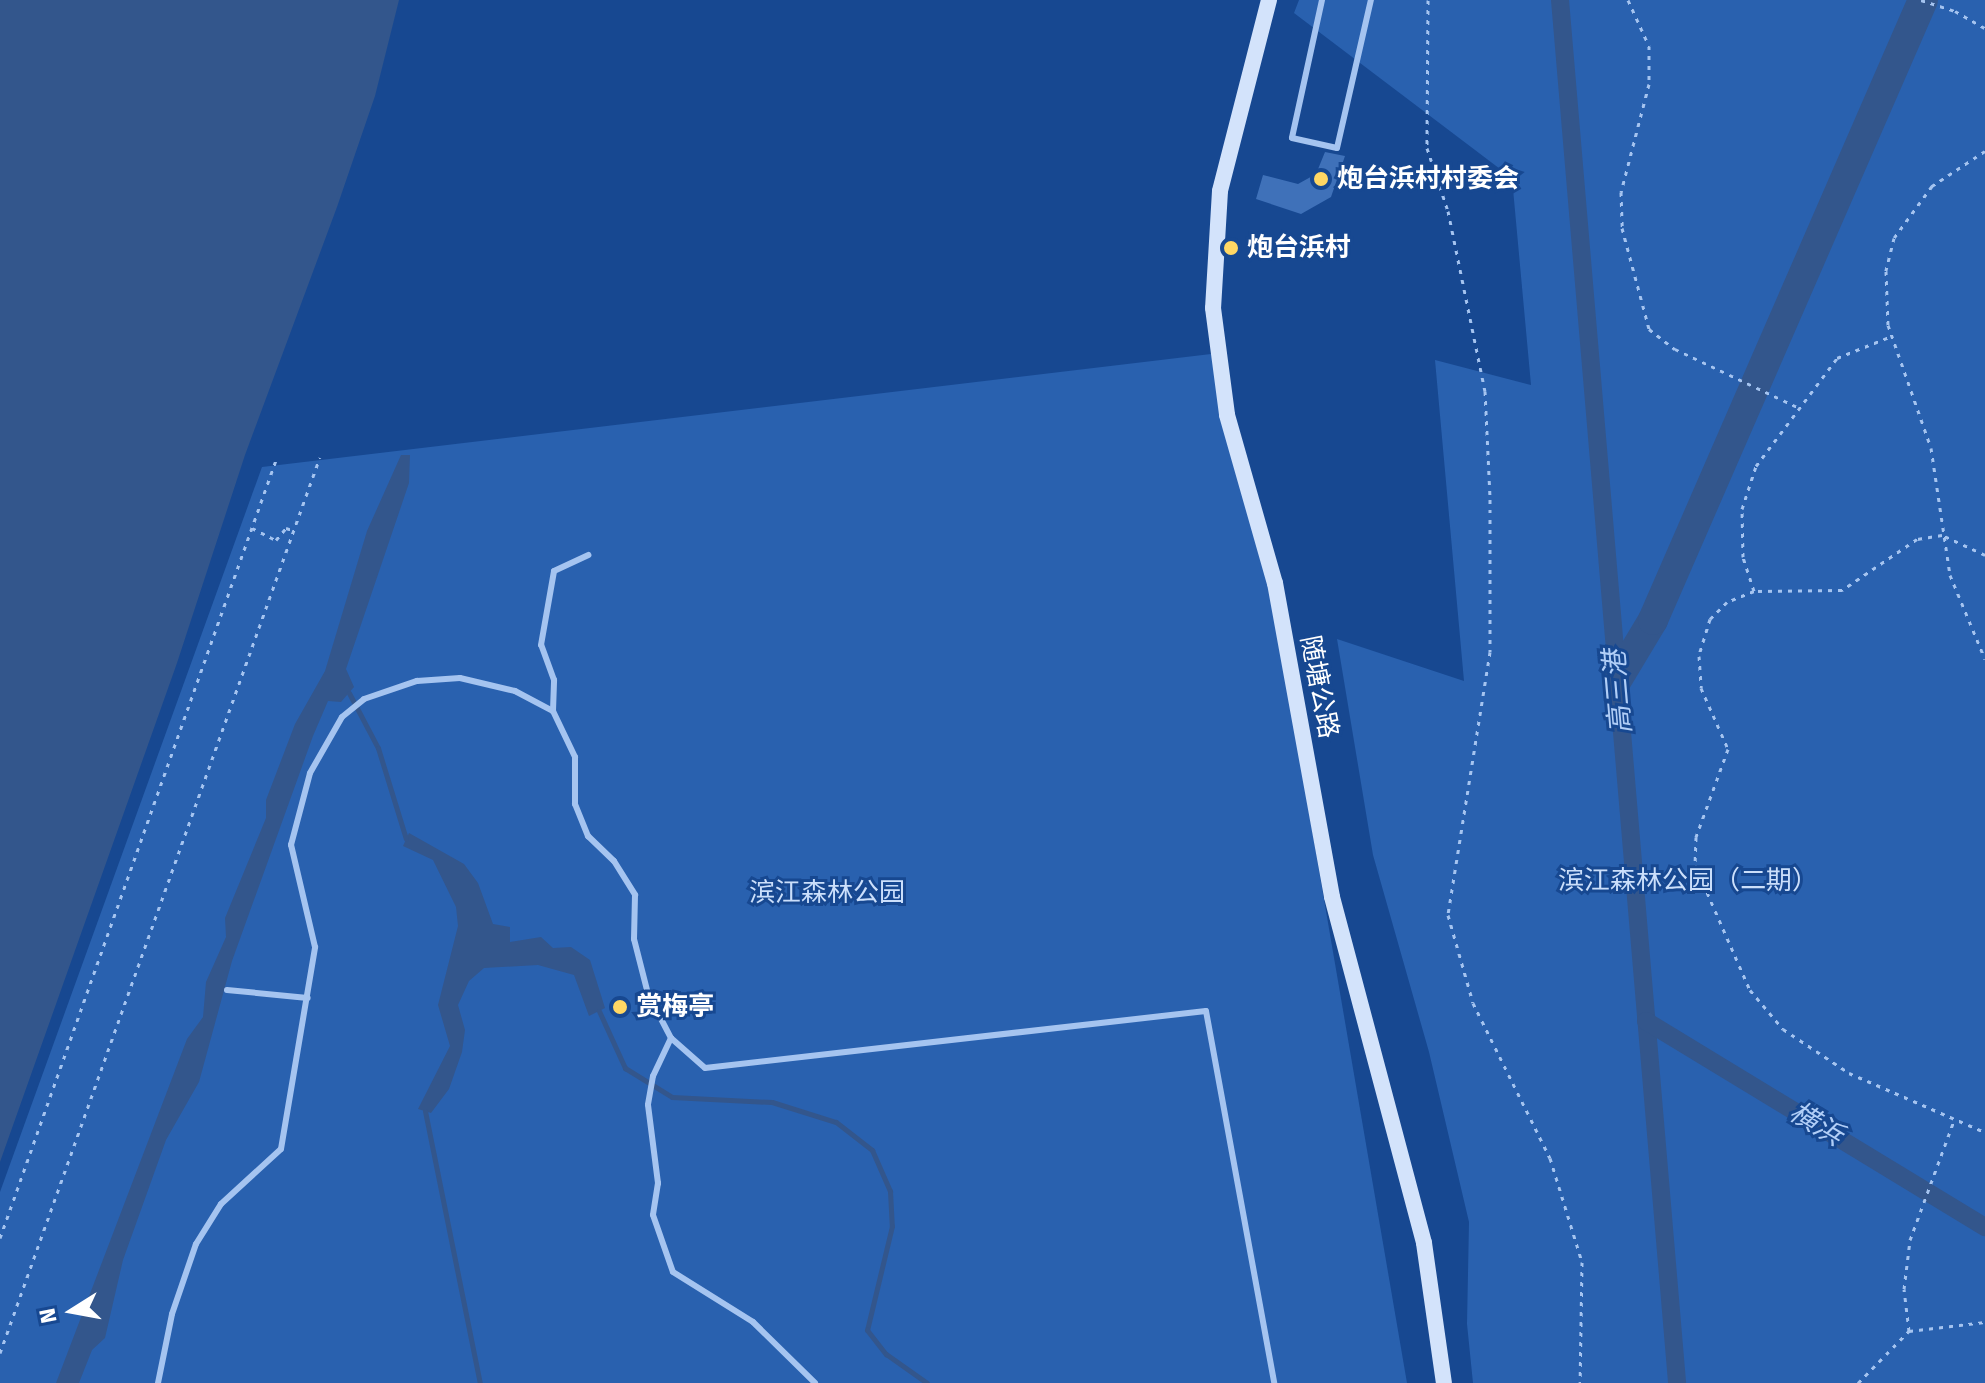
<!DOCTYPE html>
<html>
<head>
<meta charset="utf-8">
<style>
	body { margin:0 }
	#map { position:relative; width:1985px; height:1383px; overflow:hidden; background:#174891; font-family:"Fira Sans","Noto Sans SC",sans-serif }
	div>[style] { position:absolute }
	.green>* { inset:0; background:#2961af }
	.water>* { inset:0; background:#33568c }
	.stream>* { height:5px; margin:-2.5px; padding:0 2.5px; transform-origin:2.5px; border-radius:2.5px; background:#33568c }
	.canal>* { height:18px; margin:-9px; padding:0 9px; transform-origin:9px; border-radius:9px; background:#33568c }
	.river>* { height:30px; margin:-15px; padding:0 15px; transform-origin:15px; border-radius:15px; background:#33568c }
	.building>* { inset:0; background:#3f71b9 }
	.path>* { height:3px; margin-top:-1.5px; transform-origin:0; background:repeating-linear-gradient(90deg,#a5c4f0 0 4px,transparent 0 10px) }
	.lane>* { height:6px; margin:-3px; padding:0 3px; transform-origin:3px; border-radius:3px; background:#a5c4f0 }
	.secondary>* { height:16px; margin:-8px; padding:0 8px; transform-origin:8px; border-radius:8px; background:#d3e3fb }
	.dots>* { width:22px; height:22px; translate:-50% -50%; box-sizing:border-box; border:4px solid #174891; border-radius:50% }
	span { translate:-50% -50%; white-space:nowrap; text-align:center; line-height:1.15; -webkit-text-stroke:6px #174891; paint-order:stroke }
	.poi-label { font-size:26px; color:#fff; font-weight:700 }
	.left { translate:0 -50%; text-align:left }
	.street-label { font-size:26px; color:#fff }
	.park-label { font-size:26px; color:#cbdffb }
	.water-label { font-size:28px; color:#b1cef7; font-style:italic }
	.north { position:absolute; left:32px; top:1271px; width:80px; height:80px; -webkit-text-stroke:6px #174891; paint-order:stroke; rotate:259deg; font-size:22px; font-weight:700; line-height:32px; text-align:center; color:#fff }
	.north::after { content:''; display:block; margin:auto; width:28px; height:36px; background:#fff; clip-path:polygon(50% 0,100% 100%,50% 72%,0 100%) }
</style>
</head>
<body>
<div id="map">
	<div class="green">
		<div style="clip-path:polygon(1299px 0,1985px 0,1985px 1383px,1473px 1383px,1467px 1324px,1469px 1222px,1429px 1052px,1373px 855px,1337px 639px,1464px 681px,1435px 360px,1531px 385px,1512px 178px,1294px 13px)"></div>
		<div style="clip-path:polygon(1211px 354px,1258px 515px,1407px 1383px,0 1383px,0 1192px,262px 467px)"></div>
	</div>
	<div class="water">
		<div style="clip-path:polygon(0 0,399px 0,375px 96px,337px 207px,245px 455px,177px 663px,0 1162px)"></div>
		<div style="clip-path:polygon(401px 455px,410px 455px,409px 483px,346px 669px,354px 687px,341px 702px,328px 701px,313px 736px,232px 961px,199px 1082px,166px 1140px,123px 1260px,105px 1338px,92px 1350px,79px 1383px,56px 1383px,187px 1039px,203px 1017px,206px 982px,226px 937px,225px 918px,266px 818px,266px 800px,295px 724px,325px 671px,367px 531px)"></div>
		<div style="clip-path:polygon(409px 833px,464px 864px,478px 883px,493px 924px,510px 927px,510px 942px,541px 937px,553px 948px,571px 947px,590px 960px,605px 1008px,589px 1016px,574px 975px,538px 965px,484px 968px,469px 981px,458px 1005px,465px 1030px,462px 1052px,449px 1089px,431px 1113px,418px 1109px,450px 1046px,438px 1005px,458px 926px,456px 907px,433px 860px,403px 846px)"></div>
	</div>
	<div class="stream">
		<div style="left:349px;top:693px;width:62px;rotate:62.2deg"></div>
		<div style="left:378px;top:748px;width:95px;rotate:72.9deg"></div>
		<div style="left:599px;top:1011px;width:63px;rotate:65.5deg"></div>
		<div style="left:625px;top:1068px;width:55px;rotate:31.7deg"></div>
		<div style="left:672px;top:1097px;width:100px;rotate:2.9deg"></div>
		<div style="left:772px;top:1102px;width:67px;rotate:17.4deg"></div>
		<div style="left:836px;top:1122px;width:46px;rotate:37.9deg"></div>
		<div style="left:872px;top:1150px;width:45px;rotate:66.3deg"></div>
		<div style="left:890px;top:1191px;width:35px;rotate:87deg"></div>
		<div style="left:892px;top:1226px;width:107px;rotate:103.5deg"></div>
		<div style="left:867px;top:1330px;width:31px;rotate:52deg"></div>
		<div style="left:886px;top:1354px;width:50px;rotate:35.3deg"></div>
		<div style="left:425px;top:1111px;width:278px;rotate:78.6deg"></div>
	</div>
	<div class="canal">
		<div style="left:1560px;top:0;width:1388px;rotate:85.16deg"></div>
		<div style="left:1646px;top:1021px;width:397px;rotate:31.3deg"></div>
	</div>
	<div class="river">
		<div style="left:1617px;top:680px;width:70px;rotate:-59deg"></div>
		<div style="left:1653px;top:620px;width:676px;rotate:-66.47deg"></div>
	</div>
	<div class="building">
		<div style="clip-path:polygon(1325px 152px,1345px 156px,1331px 197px,1301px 214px,1256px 199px,1263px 175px,1298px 184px,1316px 174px)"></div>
	</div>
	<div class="path">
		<div style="left:1428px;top:0;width:148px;rotate:90.4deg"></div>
		<div style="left:1427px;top:148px;width:66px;rotate:71.6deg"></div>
		<div style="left:1448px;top:211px;width:184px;rotate:78.4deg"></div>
		<div style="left:1485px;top:391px;width:108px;rotate:87.3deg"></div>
		<div style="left:1490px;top:499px;width:153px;rotate:90deg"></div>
		<div style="left:1490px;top:652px;width:266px;rotate:99.1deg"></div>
		<div style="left:1448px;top:915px;width:91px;rotate:74.1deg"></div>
		<div style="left:1473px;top:1003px;width:173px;rotate:63.6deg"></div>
		<div style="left:1550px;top:1158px;width:109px;rotate:72.9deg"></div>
		<div style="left:1582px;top:1262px;width:121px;rotate:90.9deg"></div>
		<div style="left:1628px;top:0;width:51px;rotate:65.5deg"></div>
		<div style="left:1649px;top:46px;width:38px;rotate:90deg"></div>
		<div style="left:1649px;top:84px;width:112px;rotate:104.5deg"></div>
		<div style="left:1621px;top:192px;width:36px;rotate:88deg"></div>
		<div style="left:1622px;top:228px;width:105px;rotate:75deg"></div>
		<div style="left:1649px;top:329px;width:33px;rotate:38deg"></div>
		<div style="left:1675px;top:349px;width:137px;rotate:25.4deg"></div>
		<div style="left:1921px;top:0;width:36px;rotate:18deg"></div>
		<div style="left:1955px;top:11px;width:34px;rotate:30deg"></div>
		<div style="left:1985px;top:151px;width:64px;rotate:146.6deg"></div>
		<div style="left:1932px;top:186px;width:64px;rotate:126.2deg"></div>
		<div style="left:1894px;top:238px;width:34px;rotate:104deg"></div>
		<div style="left:1886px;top:271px;width:54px;rotate:87.9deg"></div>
		<div style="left:1888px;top:325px;width:130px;rotate:70.7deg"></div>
		<div style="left:1931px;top:448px;width:128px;rotate:81.5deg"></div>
		<div style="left:1950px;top:575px;width:91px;rotate:67.4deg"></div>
		<div style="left:252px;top:528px;width:27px;rotate:27deg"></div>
		<div style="left:276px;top:540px;width:16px;rotate:-50deg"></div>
		<div style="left:286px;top:528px;width:6px;rotate:18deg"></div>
		<div style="left:1985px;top:555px;width:47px;rotate:-155.1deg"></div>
		<div style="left:1942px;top:535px;width:25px;rotate:171deg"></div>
		<div style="left:1917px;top:539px;width:91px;rotate:145.8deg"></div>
		<div style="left:1842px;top:590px;width:88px;rotate:179.3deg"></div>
		<div style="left:1754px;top:591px;width:29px;rotate:158deg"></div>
		<div style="left:1727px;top:602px;width:24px;rotate:135deg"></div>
		<div style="left:1710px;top:619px;width:39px;rotate:107deg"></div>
		<div style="left:1699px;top:656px;width:32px;rotate:86deg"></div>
		<div style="left:1701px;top:688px;width:67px;rotate:66.1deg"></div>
		<div style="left:1728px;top:749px;width:94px;rotate:110deg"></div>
		<div style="left:1696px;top:837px;width:28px;rotate:92deg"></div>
		<div style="left:1695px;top:865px;width:137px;rotate:66.3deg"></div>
		<div style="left:1750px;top:990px;width:51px;rotate:49.8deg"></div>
		<div style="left:1783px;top:1029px;width:79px;rotate:33.7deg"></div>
		<div style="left:1849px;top:1073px;width:148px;rotate:23.5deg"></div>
		<div style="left:1754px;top:591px;width:36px;rotate:-108deg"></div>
		<div style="left:1743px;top:557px;width:48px;rotate:-91.2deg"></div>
		<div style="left:1742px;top:509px;width:45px;rotate:-72deg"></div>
		<div style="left:1756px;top:466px;width:135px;rotate:-53.1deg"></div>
		<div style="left:1837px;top:358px;width:56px;rotate:-22deg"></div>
		<div style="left:0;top:1238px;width:829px;rotate:-70.47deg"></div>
		<div style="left:1909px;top:1331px;width:42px;rotate:-96.8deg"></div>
		<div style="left:1904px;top:1289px;width:49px;rotate:-83deg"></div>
		<div style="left:1910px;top:1240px;width:125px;rotate:-69.8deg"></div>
		<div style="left:0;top:1353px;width:951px;rotate:-70.35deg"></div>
		<div style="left:1858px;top:1383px;width:73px;rotate:-45.6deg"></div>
		<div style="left:1909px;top:1331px;width:77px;rotate:-6.8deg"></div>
	</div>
	<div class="lane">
		<div style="left:1322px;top:0;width:141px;rotate:102.3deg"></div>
		<div style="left:1292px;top:138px;width:46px;rotate:12.5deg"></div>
		<div style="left:1337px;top:148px;width:152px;rotate:-77.1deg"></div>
		<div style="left:553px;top:711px;width:31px;rotate:-88deg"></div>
		<div style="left:554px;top:680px;width:37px;rotate:-110deg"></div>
		<div style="left:541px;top:645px;width:75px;rotate:-80deg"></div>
		<div style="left:554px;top:571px;width:38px;rotate:-25deg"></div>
		<div style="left:227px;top:990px;width:81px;rotate:5.6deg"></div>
		<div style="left:671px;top:1038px;width:45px;rotate:41.4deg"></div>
		<div style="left:705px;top:1068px;width:504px;rotate:-6.49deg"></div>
		<div style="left:1206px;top:1011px;width:378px;rotate:79.6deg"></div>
		<div style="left:158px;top:1383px;width:70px;rotate:-78.5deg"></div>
		<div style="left:172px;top:1314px;width:74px;rotate:-71.1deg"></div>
		<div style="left:196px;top:1244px;width:47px;rotate:-58deg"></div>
		<div style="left:221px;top:1204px;width:81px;rotate:-42.5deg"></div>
		<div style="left:281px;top:1149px;width:205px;rotate:-80.4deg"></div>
		<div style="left:315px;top:947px;width:105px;rotate:-103.2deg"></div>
		<div style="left:291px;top:845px;width:74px;rotate:-75.2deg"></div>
		<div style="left:310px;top:773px;width:64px;rotate:-60.3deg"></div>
		<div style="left:342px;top:717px;width:28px;rotate:-39deg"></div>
		<div style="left:364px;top:699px;width:56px;rotate:-18.8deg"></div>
		<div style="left:417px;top:681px;width:43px;rotate:-4deg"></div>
		<div style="left:460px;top:678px;width:57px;rotate:13.3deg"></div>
		<div style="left:515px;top:691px;width:43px;rotate:27.8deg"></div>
		<div style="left:553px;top:711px;width:51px;rotate:64.4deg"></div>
		<div style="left:575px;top:757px;width:47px;rotate:90deg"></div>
		<div style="left:575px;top:804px;width:35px;rotate:68deg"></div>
		<div style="left:588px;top:836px;width:36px;rotate:44deg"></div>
		<div style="left:614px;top:861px;width:40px;rotate:58deg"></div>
		<div style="left:635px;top:895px;width:44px;rotate:91.3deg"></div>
		<div style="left:634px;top:939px;width:57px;rotate:75.7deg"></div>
		<div style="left:648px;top:994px;width:50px;rotate:62.4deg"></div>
		<div style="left:671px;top:1038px;width:42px;rotate:115.3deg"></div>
		<div style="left:653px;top:1076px;width:29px;rotate:100deg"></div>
		<div style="left:648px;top:1105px;width:79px;rotate:82.7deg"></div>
		<div style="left:658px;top:1183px;width:32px;rotate:99deg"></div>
		<div style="left:653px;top:1215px;width:60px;rotate:70.7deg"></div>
		<div style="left:673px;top:1272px;width:94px;rotate:32deg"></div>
		<div style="left:753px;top:1322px;width:87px;rotate:44.5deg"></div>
	</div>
	<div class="secondary">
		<div style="left:1269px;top:0;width:197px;rotate:104.4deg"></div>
		<div style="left:1220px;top:191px;width:117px;rotate:93.4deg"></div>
		<div style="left:1213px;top:308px;width:108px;rotate:82.5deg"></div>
		<div style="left:1227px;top:415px;width:175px;rotate:74.1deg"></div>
		<div style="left:1275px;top:583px;width:319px;rotate:79.7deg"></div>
		<div style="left:1332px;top:897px;width:358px;rotate:75.1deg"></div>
		<div style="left:1424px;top:1243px;width:141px;rotate:81.9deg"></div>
	</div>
	<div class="dots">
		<div style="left:1321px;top:179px;background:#ffd764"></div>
		<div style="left:1231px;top:248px;background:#ffd764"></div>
		<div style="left:620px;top:1007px;background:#ffd764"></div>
	</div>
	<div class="poi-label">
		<span class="left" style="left:1337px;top:179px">炮台浜村村委会</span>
		<span class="left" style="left:1247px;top:248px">炮台浜村</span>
		<span class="left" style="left:636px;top:1007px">赏梅亭</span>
	</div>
	<div class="street-label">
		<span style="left:1319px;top:687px;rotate:79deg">随塘公路</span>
	</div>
	<div class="park-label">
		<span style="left:1688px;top:881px">滨江森林公园（二期）</span>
		<span style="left:827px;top:893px">滨江森林公园</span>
	</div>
	<div class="water-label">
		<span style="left:1618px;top:692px;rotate:-95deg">高三港</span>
		<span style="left:1816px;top:1124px;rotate:31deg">横浜</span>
	</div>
	<div class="north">N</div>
</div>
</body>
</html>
